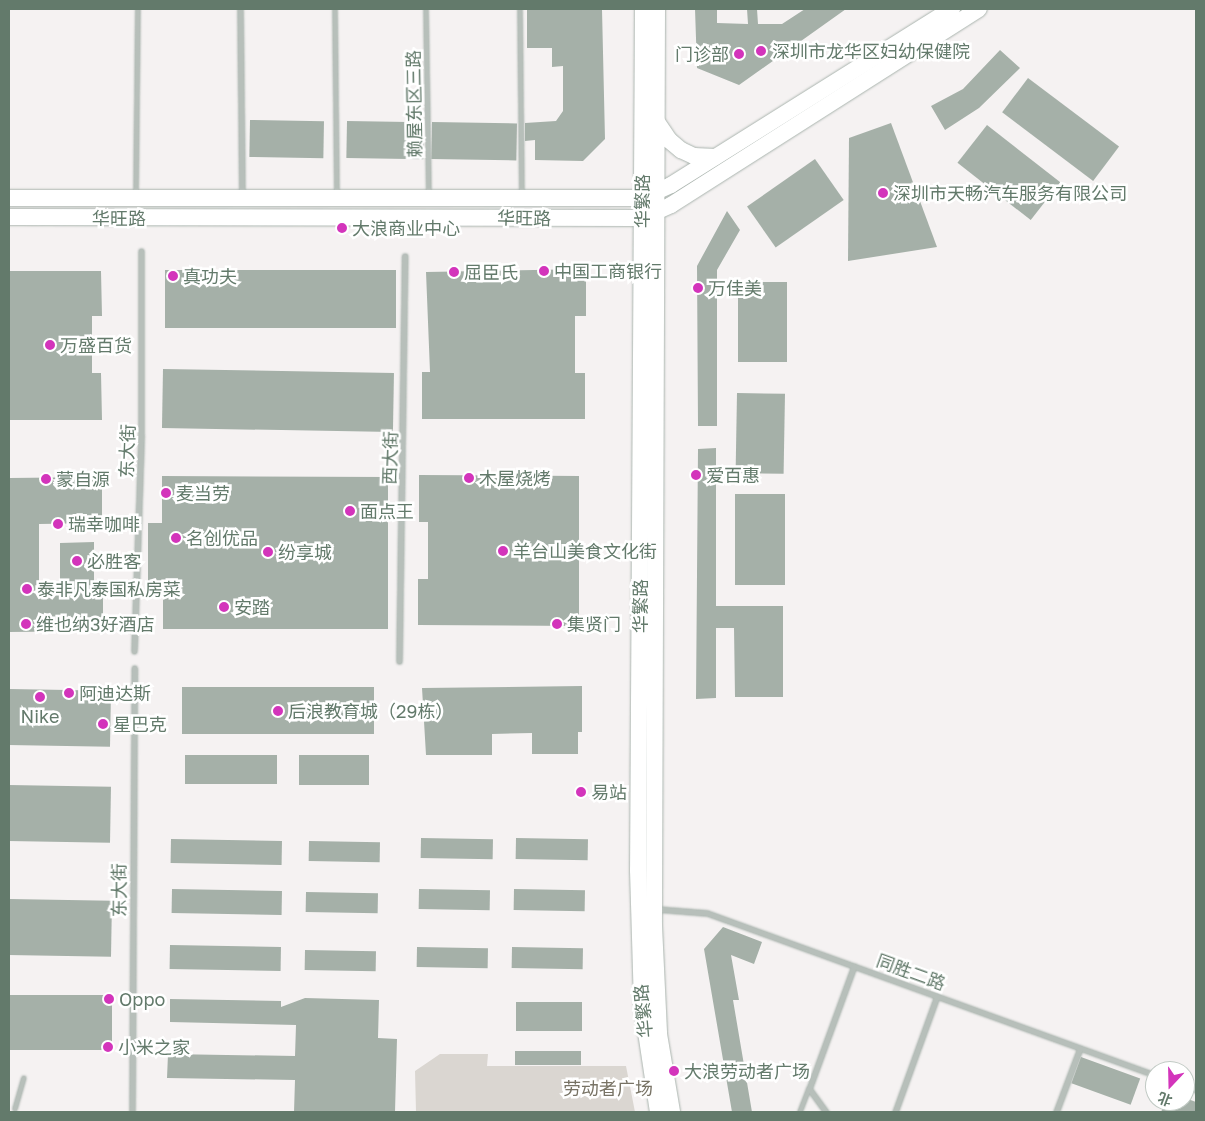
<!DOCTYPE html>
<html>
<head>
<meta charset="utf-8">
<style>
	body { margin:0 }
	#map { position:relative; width:1205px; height:1121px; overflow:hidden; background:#f5f2f2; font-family:"Golos Text","Noto Sans SC",sans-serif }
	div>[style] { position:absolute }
	.green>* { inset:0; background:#dad6d1 }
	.building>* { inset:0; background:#a5b0a8; transform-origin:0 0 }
	.roads { filter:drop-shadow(0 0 1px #aab4ae) drop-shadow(0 0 1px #aab4ae) }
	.lane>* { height:4px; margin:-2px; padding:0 2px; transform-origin:2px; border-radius:2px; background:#b7bfba }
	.street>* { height:5px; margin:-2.5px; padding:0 2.5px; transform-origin:2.5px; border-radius:2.5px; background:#b7bfba }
	.secondary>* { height:16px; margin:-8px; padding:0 8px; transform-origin:8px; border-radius:8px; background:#fff }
	.dots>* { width:14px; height:14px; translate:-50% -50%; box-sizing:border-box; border:2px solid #fff; border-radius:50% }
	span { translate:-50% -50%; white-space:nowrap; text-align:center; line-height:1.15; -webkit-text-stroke:5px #fff; paint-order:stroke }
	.poi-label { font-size:18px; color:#637a6b }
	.left { translate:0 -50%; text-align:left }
	.right { translate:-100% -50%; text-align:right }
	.street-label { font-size:18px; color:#637a6b }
	.park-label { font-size:18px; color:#787365 }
	.frame { position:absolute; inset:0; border:10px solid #637a6b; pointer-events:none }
	.north { position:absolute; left:1145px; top:1061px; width:50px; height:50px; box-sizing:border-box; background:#fff; border:1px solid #c1cac4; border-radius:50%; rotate:201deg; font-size:14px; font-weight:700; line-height:20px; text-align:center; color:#637a6b }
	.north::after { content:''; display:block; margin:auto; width:18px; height:22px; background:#d334bb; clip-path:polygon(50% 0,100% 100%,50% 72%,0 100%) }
</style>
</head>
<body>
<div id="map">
	<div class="green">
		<div style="clip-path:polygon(440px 1054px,488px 1054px,487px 1066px,626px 1066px,635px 1112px,416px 1112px,415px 1071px)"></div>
	</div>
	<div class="building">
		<div style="clip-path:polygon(527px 9px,602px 9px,605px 139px,583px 161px,535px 160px,535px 140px,525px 141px,525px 123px,556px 121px,563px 111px,563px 66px,552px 67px,552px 48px,527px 48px)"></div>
		<div style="clip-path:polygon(695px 9px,717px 9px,717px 23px,748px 24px,747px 9px,757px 9px,758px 24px,782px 24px,805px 9px,846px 9px,739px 85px,697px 68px)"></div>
		<div style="clip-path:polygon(1000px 50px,1020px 68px,979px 108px,945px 130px,931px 106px,963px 89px)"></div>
		<div style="left:1028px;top:78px;width:114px;height:43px;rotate:37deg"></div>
		<div style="left:250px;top:120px;width:74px;height:37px;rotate:1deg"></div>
		<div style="left:347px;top:121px;width:77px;height:37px;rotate:1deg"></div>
		<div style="left:432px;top:122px;width:85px;height:37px;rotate:1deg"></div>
		<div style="clip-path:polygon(891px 123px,937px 247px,848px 261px,849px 138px)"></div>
		<div style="left:987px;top:125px;width:93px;height:48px;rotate:38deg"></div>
		<div style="left:815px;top:159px;width:50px;height:83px;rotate:55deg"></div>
		<div style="clip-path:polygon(727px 211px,740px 230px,717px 270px,717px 426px,698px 426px,697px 266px)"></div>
		<div style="clip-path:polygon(586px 269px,586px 316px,575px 316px,575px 373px,585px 373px,585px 419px,422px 419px,422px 372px,430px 372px,426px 272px)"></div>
		<div style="left:165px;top:270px;width:231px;height:58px"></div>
		<div style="clip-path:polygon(9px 271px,101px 271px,102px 316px,92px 316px,92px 373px,101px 373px,102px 420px,9px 420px)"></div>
		<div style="left:738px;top:282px;width:49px;height:80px"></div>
		<div style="left:163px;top:369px;width:231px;height:59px;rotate:1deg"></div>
		<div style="left:737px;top:393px;width:48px;height:80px;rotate:1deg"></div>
		<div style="clip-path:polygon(716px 448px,716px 606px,783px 606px,783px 697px,735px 697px,734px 628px,716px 628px,716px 698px,696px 699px,698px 449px)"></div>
		<div style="clip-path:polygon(419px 475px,579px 476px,579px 626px,418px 625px,418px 579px,428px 579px,428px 522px,419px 522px)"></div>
		<div style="clip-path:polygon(162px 476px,388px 477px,388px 629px,163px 629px,163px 581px,148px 581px,148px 523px,162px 523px)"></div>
		<div style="clip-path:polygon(102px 477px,102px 523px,39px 524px,39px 585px,60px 585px,60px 543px,94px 542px,94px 584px,103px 584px,103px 631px,9px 632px,9px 478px)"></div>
		<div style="left:735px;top:494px;width:50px;height:91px"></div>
		<div style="clip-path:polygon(582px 686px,582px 732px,578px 732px,578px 754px,532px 754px,532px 733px,492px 734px,492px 755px,426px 755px,422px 688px)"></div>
		<div style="left:182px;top:687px;width:192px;height:47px"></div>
		<div style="left:9px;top:689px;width:102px;height:56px;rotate:1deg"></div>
		<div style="left:185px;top:755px;width:92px;height:29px"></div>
		<div style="left:369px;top:755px;width:30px;height:70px;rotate:90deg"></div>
		<div style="left:9px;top:785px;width:102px;height:56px;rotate:1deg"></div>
		<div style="left:421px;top:838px;width:72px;height:20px;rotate:1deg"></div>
		<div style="left:516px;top:838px;width:72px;height:21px;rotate:1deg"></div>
		<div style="left:171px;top:839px;width:111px;height:24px;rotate:1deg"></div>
		<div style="left:309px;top:841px;width:71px;height:20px;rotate:1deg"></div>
		<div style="left:172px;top:889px;width:110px;height:24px;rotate:1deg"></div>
		<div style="left:419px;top:889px;width:71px;height:20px;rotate:1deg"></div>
		<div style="left:514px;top:889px;width:71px;height:21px;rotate:1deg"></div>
		<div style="left:306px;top:892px;width:72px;height:20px;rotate:1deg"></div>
		<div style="left:9px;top:899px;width:103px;height:56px;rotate:1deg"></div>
		<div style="clip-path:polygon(723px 927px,762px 942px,754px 964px,731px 955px,739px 1000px,733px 1000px,752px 1112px,732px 1112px,704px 949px)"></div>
		<div style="left:170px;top:945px;width:111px;height:24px;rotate:1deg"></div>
		<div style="left:417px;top:947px;width:71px;height:20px;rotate:1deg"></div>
		<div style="left:512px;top:947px;width:71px;height:21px;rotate:1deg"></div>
		<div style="left:305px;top:950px;width:71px;height:20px;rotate:1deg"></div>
		<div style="left:9px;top:995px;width:103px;height:55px"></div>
		<div style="clip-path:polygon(305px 998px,379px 1000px,378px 1038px,397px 1039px,395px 1112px,294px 1112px,295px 1080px,167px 1078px,168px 1054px,295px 1056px,296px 1025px,170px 1022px,170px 999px,281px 1001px,281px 1007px)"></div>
		<div style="left:516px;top:1002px;width:66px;height:29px"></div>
		<div style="left:515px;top:1051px;width:66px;height:14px"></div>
		<div style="left:1081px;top:1057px;width:63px;height:28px;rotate:20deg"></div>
		<div style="clip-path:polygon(1185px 1098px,1196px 1102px,1196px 1112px,1161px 1112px,1166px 1101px,1185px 1101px)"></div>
	</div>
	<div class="roads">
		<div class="lane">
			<div style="left:335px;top:9px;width:184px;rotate:89.4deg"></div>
			<div style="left:426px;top:9px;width:184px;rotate:89.1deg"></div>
			<div style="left:520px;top:9px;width:185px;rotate:89.4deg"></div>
			<div style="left:136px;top:193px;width:184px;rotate:-89.4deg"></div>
			<div style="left:15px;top:1109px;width:32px;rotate:-74deg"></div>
			<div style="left:800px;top:1112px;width:25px;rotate:-69deg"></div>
		</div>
		<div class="street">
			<div style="left:240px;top:9px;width:187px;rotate:89.4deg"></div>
			<div style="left:134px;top:651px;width:216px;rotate:-88.1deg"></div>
			<div style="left:141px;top:435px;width:184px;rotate:-90deg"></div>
			<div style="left:399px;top:661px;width:405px;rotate:-89.2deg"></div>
			<div style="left:657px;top:909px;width:50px;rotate:4.6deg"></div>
			<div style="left:707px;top:913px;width:476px;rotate:19.9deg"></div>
			<div style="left:1185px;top:1085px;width:12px;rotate:24deg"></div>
			<div style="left:132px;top:1112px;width:444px;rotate:-89.7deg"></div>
			<div style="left:826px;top:1112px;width:29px;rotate:-126deg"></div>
			<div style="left:809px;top:1089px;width:131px;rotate:-69.9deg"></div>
			<div style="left:895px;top:1112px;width:123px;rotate:-70.1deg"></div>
			<div style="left:1056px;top:1112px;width:68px;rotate:-69.4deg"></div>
		</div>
		<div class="secondary">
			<div style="left:643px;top:9px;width:861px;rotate:90.33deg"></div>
			<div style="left:638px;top:870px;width:135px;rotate:88.3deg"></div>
			<div style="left:642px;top:1005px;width:108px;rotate:81.5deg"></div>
			<div style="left:657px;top:9px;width:917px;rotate:90.19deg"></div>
			<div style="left:654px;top:926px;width:108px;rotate:87.3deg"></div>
			<div style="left:659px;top:1034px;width:79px;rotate:80.5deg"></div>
			<div style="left:657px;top:122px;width:22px;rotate:56deg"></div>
			<div style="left:669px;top:140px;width:16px;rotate:40deg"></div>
			<div style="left:681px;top:150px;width:14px;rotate:25deg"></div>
			<div style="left:694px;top:156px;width:21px;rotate:3deg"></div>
			<div style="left:9px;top:198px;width:633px"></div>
			<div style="left:642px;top:198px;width:32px;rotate:-24deg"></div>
			<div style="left:671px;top:185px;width:332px;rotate:-32.1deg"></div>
			<div style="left:9px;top:217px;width:633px;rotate:0.09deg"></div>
			<div style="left:642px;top:218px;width:32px;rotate:-24deg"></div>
			<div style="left:671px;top:205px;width:365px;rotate:-32.5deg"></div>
		</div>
	</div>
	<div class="dots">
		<div style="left:761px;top:51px;background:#d334bb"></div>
		<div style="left:739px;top:54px;background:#d334bb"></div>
		<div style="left:883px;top:193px;background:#d334bb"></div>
		<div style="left:342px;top:228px;background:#d334bb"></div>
		<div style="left:544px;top:271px;background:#d334bb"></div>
		<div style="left:454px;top:272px;background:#d334bb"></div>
		<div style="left:173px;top:276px;background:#d334bb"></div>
		<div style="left:698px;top:288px;background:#d334bb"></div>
		<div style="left:50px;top:345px;background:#d334bb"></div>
		<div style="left:696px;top:475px;background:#d334bb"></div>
		<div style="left:469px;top:478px;background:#d334bb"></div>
		<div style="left:46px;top:479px;background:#d334bb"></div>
		<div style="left:166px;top:493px;background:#d334bb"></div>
		<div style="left:350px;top:511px;background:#d334bb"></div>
		<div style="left:58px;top:524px;background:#d334bb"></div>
		<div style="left:176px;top:538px;background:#d334bb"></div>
		<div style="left:503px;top:551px;background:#d334bb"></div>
		<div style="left:268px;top:552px;background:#d334bb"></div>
		<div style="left:77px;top:561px;background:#d334bb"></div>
		<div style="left:27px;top:589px;background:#d334bb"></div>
		<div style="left:224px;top:607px;background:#d334bb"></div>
		<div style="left:26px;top:624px;background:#d334bb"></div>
		<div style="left:557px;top:624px;background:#d334bb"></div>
		<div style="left:69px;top:693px;background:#d334bb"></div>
		<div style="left:40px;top:697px;background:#d334bb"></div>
		<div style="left:278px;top:711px;background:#d334bb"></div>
		<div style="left:103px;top:724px;background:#d334bb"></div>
		<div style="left:581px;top:792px;background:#d334bb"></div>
		<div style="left:109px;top:999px;background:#d334bb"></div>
		<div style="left:108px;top:1047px;background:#d334bb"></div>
		<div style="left:674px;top:1071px;background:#d334bb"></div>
	</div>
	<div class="poi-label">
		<span class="left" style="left:772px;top:51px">深圳市龙华区妇幼保健院</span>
		<span class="right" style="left:729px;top:54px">门诊部</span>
		<span class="left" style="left:893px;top:193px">深圳市天畅汽车服务有限公司</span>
		<span class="left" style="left:352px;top:228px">大浪商业中心</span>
		<span class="left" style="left:554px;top:271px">中国工商银行</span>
		<span class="left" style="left:464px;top:272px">屈臣氏</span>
		<span class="left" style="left:183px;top:276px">真功夫</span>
		<span class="left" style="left:708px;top:288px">万佳美</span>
		<span class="left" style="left:60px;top:345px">万盛百货</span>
		<span class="left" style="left:706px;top:475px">爱百惠</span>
		<span class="left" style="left:479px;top:478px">木屋烧烤</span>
		<span class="left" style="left:56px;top:479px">蒙自源</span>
		<span class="left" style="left:176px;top:493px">麦当劳</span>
		<span class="left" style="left:360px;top:511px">面点王</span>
		<span class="left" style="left:68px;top:524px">瑞幸咖啡</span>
		<span class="left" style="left:186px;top:538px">名创优品</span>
		<span class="left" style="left:513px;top:551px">羊台山美食文化街</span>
		<span class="left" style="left:278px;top:552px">纷享城</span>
		<span class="left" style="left:87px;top:561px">必胜客</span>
		<span class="left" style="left:37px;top:589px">泰非凡泰国私房菜</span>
		<span class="left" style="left:234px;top:607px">安踏</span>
		<span class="left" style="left:36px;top:624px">维也纳3好酒店</span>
		<span class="left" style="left:567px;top:624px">集贤门</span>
		<span class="left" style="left:79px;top:693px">阿迪达斯</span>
		<span class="left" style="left:288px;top:711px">后浪教育城（29栋）</span>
		<span style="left:40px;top:716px">Nike</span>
		<span class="left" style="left:113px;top:724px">星巴克</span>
		<span class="left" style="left:591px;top:792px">易站</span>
		<span class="left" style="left:119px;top:999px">Oppo</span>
		<span class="left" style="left:118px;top:1047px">小米之家</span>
		<span class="left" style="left:684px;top:1071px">大浪劳动者广场</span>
	</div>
	<div class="street-label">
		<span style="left:414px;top:104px;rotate:-91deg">赖屋东区三路</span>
		<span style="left:642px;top:201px;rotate:-90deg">华繁路</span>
		<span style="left:119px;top:218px">华旺路</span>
		<span style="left:524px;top:218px;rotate:1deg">华旺路</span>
		<span style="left:127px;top:451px;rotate:-88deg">东大街</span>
		<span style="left:390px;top:458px;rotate:-88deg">西大街</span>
		<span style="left:640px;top:606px;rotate:-90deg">华繁路</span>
		<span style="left:119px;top:890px;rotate:-90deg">东大街</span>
		<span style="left:911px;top:972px;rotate:20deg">同胜二路</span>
		<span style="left:643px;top:1011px;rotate:-95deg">华繁路</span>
	</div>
	<div class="park-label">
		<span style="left:608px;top:1088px">劳动者广场</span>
	</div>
	<div class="frame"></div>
	<div class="north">北</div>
</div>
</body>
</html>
